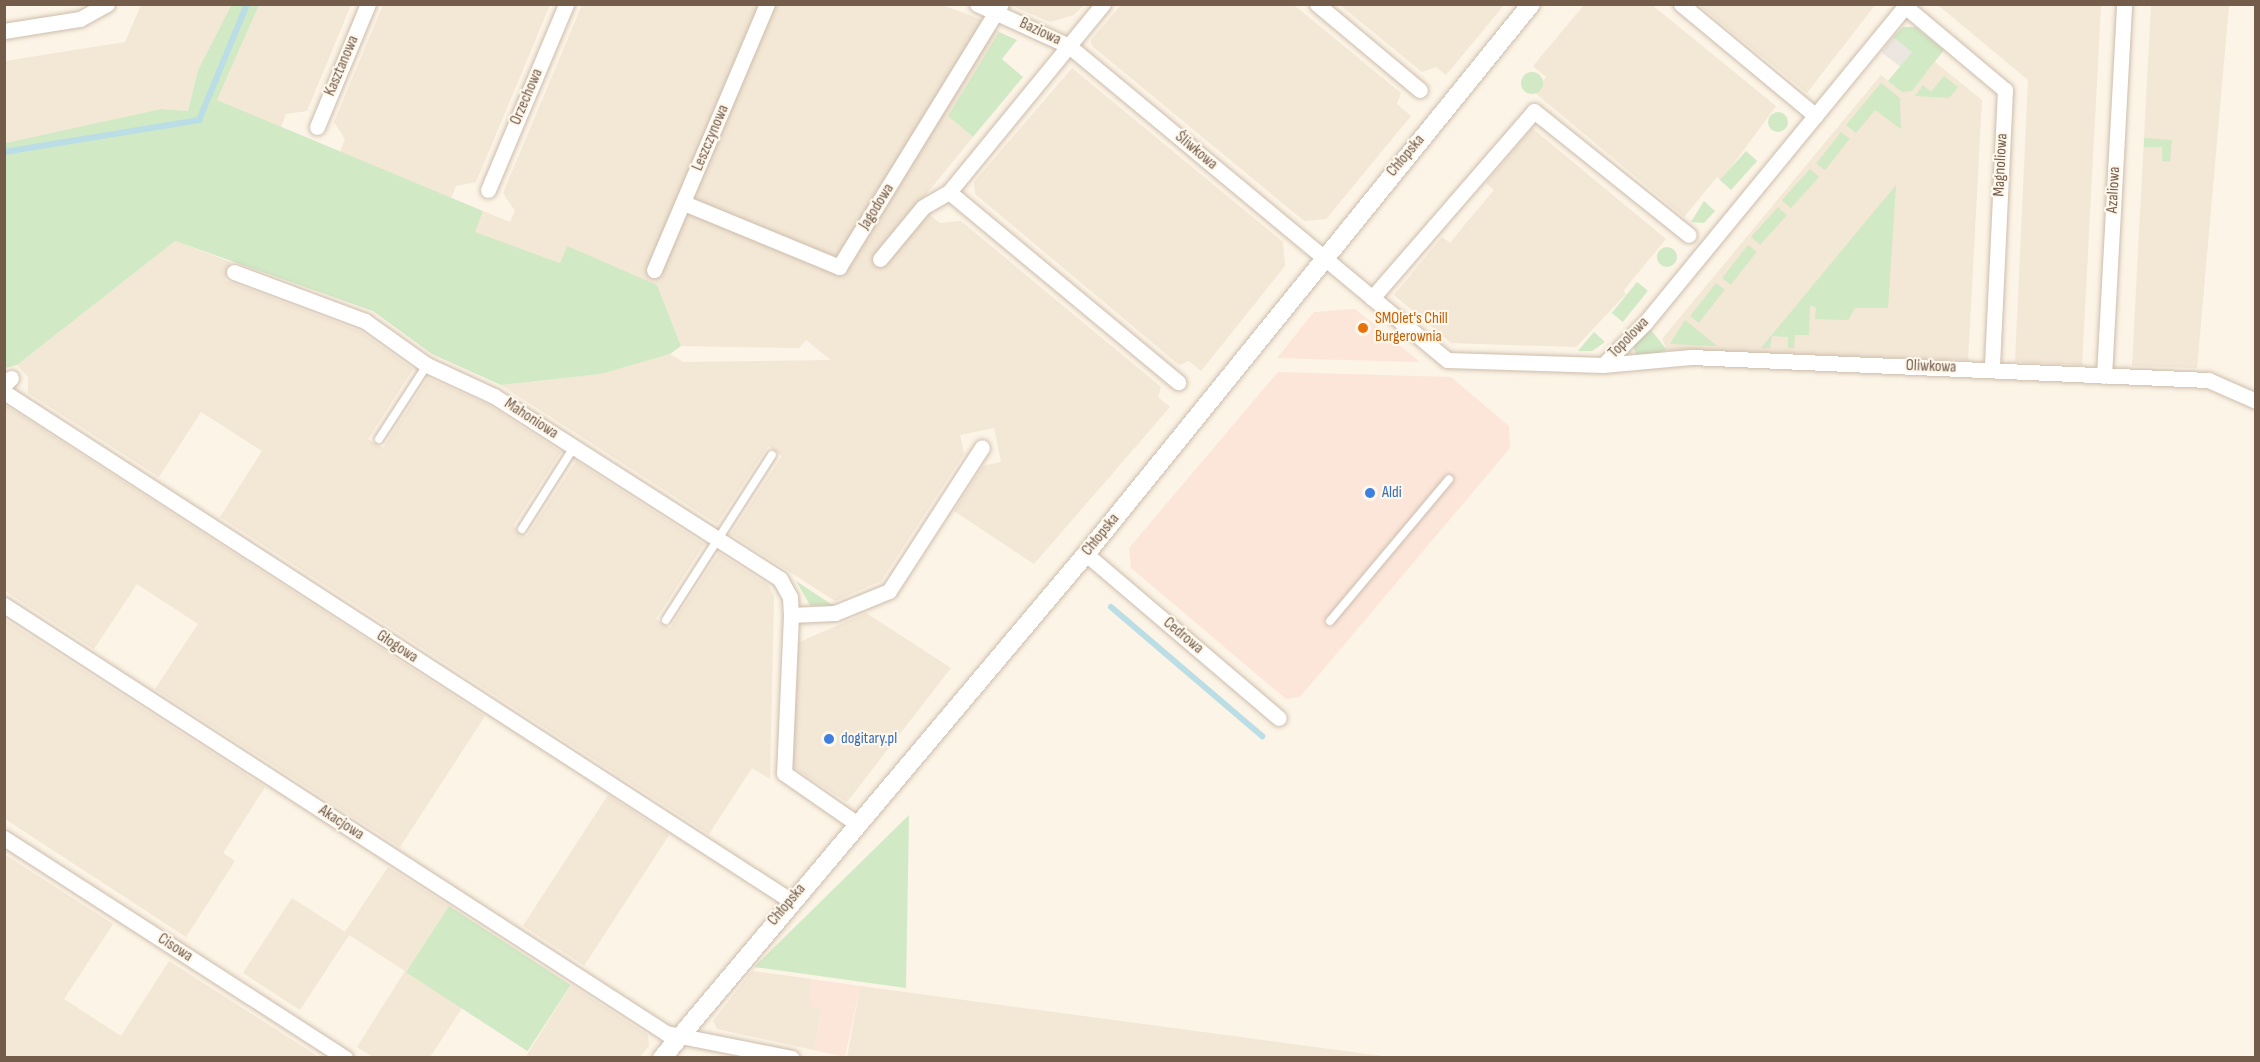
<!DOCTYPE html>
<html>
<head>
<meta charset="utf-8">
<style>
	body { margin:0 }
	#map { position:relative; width:2260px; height:1062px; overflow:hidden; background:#fcf4e6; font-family:"Sofia Sans Condensed",sans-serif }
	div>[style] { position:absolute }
	.residential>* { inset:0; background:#f3e7d5; transform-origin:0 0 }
	.commercial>* { inset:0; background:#fce6da }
	.industrial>* { inset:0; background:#ece6e0; transform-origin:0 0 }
	.green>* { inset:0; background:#d1e9c5; transform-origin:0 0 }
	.round { border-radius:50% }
	.stream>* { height:6px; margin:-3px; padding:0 3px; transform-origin:3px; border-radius:3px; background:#bbdde5 }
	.roads { filter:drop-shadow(0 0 2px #cdbdad) drop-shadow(0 0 2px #cdbdad) }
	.service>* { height:8px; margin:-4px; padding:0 4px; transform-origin:4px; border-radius:4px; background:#fff }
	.minor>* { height:15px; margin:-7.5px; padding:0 7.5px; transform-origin:7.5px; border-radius:7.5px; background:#fff }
	.tertiary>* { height:18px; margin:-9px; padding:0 9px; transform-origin:9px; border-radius:9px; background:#fff }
	.dots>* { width:16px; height:16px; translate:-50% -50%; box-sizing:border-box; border:3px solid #fef8ec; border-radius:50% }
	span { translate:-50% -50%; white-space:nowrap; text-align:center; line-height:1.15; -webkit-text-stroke:4.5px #fef8ec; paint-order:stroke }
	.street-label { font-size:16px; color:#745c4b }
	.food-label { font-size:16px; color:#c56008 }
	.left { translate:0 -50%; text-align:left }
	.shop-label { font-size:16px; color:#366cbe }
	.frame { position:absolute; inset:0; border:6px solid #745c4b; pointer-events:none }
</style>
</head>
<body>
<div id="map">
	<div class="residential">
		<div style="clip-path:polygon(141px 5px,232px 5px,198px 70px,188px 111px,161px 109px,5px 143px,5px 61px,125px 42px)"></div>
		<div style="clip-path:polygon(259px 5px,351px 5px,307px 111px,286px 114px,281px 127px,217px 100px)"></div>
		<div style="clip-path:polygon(383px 5px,550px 5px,476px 182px,456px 186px,451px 198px,340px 152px,345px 139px,334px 122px)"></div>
		<div style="clip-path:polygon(582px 5px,942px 5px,988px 22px,999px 32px,948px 116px,973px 137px,873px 259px,925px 211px,940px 223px,961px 221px,1161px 387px,1158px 397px,1170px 407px,1034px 564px,954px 511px,983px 466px,1001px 462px,994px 428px,960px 435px,964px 454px,881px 581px,835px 601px,731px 534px,782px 456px,768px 446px,717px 524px,501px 385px,601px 374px,670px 354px,683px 362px,831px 360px,806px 340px,799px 348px,681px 346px,657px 285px,567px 247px,560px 263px,474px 232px,483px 211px,510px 222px,515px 211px,503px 193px)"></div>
		<div style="clip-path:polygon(1010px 5px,1010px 4px,1084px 5px,1074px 15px,1050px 22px)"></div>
		<div style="clip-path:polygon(1121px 5px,1294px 5px,1401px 93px,1397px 104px,1411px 116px,1326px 219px,1304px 221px,1092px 46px,1091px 40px)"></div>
		<div style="clip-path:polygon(1340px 5px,1504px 5px,1446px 75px,1436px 67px,1422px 72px)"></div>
		<div style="clip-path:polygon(1584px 5px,1652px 5px,1776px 106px,1721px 181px,1717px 177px,1684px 217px,1534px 92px,1546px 77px,1533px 66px)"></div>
		<div style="clip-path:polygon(1699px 5px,1875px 5px,1807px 93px)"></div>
		<div style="clip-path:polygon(1938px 5px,2101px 5px,2082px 365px,2015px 362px,2028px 80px)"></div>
		<div style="clip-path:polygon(2151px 5px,2229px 5px,2197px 368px,2132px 366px)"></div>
		<div style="clip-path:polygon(1935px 62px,1982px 100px,1968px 360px,1667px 350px,1662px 339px,1881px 75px,1901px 91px,1912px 91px)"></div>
		<div style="clip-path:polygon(1072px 68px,1283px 242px,1285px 266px,1201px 371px,1189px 361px,1179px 365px,975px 194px,974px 182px)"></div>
		<div style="clip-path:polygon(1532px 128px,1666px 239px,1623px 291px,1626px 294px,1576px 347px,1451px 343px,1394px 295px,1442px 237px,1450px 243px,1467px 222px,1494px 190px,1486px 183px)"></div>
		<div style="clip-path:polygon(175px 241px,231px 262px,225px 280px,360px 331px,413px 369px,368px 439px,383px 448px,428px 378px,489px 405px,561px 452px,513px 526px,527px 536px,576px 461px,704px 544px,656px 619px,670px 628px,719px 553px,768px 585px,774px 596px,770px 779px,752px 768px,709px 834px,220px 517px,262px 451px,201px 412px,159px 477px,28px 393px,28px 377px,17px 365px)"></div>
		<div style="clip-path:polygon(5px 405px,485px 716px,400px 847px,155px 689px,198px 624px,137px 584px,94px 649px,5px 591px)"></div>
		<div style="clip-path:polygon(866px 613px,951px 668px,847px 802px,793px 767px,797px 643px)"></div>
		<div style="clip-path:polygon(4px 619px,265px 787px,223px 853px,235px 861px,186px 937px,5px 819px)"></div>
		<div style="left:608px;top:795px;width:73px;height:156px;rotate:33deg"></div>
		<div style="clip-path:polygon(4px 854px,113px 924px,64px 999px,110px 1029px,121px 1036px,169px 961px,319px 1057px,5px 1057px)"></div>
		<div style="clip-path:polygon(388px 867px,449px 906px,406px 972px,462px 1008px,430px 1057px,373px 1057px,357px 1047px,405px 971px,349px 935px,300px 1010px,243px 973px,292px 898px,345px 932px)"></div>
		<div style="clip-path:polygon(752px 971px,811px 979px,812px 1007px,822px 1009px,814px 1050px,717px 1029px,713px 1021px)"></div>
		<div style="clip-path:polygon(571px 985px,648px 1035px,649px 1046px,640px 1057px,525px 1058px)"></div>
		<div style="clip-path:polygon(860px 986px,1389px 1057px,847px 1058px)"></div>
	</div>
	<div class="commercial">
		<div style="clip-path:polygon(1355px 309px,1420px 362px,1277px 358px,1314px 312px)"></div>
		<div style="clip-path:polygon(1278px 372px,1451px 377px,1509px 426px,1510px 448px,1300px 697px,1286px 699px,1131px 568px,1129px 548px)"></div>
		<div style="clip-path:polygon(811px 979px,860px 986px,845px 1057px,814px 1050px,822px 1010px,812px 1007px)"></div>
	</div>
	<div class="industrial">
		<div style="left:1893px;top:37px;width:24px;height:19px;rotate:38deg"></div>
	</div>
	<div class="green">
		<div style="clip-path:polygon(232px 4px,259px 5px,217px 100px,483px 211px,475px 232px,560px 263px,567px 246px,657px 285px,681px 346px,670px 354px,601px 374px,501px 385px,432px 354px,373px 311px,175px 241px,17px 365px,5px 368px,5px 143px,161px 109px,188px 111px,198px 70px)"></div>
		<div style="clip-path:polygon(1903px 27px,1915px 27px,1944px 50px,1912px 91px,1902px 92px,1888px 81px,1912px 52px,1893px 37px)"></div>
		<div style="clip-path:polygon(999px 32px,1017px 40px,1002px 59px,1023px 77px,973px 137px,948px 116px)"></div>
		<div class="round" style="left:1521px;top:72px;width:22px;height:22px"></div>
		<div style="clip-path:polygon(1944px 76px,1958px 87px,1949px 98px,1915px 96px,1923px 85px,1931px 92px)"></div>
		<div style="clip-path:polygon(1881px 83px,1900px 98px,1901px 129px,1875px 110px,1856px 133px,1846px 125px)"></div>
		<div class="round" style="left:1768px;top:112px;width:20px;height:20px"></div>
		<div style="left:1841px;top:132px;width:11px;height:40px;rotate:38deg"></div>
		<div style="clip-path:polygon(2144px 138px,2172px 140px,2170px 162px,2162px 161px,2162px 147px,2144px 147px)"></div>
		<div style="left:1746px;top:151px;width:15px;height:39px;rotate:42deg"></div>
		<div style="left:1810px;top:169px;width:12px;height:42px;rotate:42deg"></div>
		<div style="clip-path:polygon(1896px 185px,1888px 308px,1855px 308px,1848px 320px,1815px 319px,1816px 307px,1810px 306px,1809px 335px,1795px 335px,1794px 348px,1788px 348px,1788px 337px,1772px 336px,1770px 348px,1761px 348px)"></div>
		<div style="clip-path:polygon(1704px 201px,1715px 211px,1704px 223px,1691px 222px)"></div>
		<div style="left:1778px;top:207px;width:12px;height:40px;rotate:42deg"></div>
		<div style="left:1748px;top:245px;width:11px;height:42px;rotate:38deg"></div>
		<div class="round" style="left:1657px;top:247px;width:20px;height:20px"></div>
		<div style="left:1637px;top:282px;width:14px;height:40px;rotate:39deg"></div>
		<div style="left:1716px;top:283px;width:11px;height:42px;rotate:38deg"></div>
		<div style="clip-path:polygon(1685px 320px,1717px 346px,1670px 344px)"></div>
		<div style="clip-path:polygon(1651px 330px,1667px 350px,1637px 359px,1633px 345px)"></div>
		<div style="clip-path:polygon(1594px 332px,1605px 342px,1592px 351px,1578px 351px)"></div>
		<div style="clip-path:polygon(796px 581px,834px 606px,810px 605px)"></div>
		<div style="clip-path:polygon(909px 815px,906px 988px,754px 967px)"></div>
		<div style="left:449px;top:906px;width:145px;height:79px;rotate:33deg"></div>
	</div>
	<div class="stream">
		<div style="left:4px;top:152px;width:198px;rotate:-9.3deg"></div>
		<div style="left:199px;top:120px;width:126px;rotate:-67.5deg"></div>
		<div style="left:1111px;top:607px;width:199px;rotate:40.5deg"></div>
	</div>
	<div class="roads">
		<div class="service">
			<div style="left:379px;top:439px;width:88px;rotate:-57deg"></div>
			<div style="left:522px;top:529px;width:97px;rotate:-57.6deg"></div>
			<div style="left:666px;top:620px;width:196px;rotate:-57.3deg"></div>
			<div style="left:1330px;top:621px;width:185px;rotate:-50deg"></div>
		</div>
		<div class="minor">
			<div style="left:977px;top:4px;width:101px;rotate:24.5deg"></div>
			<div style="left:1069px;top:46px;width:491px;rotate:39.7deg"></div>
			<div style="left:1447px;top:360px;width:156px;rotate:1.8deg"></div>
			<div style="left:1603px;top:365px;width:59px;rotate:-45deg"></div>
			<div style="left:1645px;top:323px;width:413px;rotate:-50.6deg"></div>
			<div style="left:1317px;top:4px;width:134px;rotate:39.9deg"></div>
			<div style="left:1681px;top:4px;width:175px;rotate:39.7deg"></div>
			<div style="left:1906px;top:7px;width:129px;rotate:40deg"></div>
			<div style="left:2005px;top:90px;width:279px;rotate:92.7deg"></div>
			<div style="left:4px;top:31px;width:77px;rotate:-9deg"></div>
			<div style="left:80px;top:19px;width:31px;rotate:-29deg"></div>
			<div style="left:317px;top:127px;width:133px;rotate:-67.5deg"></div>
			<div style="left:488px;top:190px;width:202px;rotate:-67.2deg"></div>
			<div style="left:949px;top:192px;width:298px;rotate:39.7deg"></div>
			<div style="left:684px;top:203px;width:168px;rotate:22.4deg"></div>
			<div style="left:839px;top:267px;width:309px;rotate:-58.4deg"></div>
			<div style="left:880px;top:259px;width:67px;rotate:-50.4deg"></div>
			<div style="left:923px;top:207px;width:30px;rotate:-30deg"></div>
			<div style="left:949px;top:192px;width:243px;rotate:-50.7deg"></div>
			<div style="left:654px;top:270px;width:289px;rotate:-67deg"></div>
			<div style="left:234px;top:272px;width:140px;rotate:20.5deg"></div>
			<div style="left:365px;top:321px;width:76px;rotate:35.4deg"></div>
			<div style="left:427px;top:365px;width:74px;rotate:24.8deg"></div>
			<div style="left:494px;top:396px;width:340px;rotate:32.6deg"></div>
			<div style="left:780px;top:579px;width:21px;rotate:61deg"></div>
			<div style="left:790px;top:597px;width:18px;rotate:87deg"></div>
			<div style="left:791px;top:615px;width:158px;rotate:92.5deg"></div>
			<div style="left:784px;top:773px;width:88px;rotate:34.8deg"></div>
			<div style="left:1372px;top:298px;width:247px;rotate:-49.1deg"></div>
			<div style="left:1534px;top:111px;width:198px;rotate:38.7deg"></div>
			<div style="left:1603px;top:365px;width:88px;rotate:-5.2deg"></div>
			<div style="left:1691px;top:357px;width:518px;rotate:2.55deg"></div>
			<div style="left:2208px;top:380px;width:52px;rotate:23.6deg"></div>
			<div style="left:2104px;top:376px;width:373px;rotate:-86.9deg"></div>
			<div style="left:4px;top:385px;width:10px;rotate:-45deg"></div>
			<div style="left:4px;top:392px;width:936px;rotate:32.88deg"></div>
			<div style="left:1086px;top:554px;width:253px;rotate:40.4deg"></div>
			<div style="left:4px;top:605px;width:788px;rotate:32.88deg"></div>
			<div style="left:666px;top:1033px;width:128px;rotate:11.2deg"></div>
			<div style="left:791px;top:615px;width:44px;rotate:-2.6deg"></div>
			<div style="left:835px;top:613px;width:58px;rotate:-22.2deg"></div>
			<div style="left:889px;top:591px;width:171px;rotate:-57.1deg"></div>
			<div style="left:4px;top:838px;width:406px;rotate:32.8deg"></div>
		</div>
		<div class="tertiary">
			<div style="left:662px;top:1058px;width:659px;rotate:-49.93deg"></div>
			<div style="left:1086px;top:554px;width:707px;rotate:-51.02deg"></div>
		</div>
	</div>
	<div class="dots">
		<div style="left:1363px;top:328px;background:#e8710a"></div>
		<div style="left:1370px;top:493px;background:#3f7fe0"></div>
		<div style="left:829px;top:739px;background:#3f7fe0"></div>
	</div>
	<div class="street-label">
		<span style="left:1040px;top:32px;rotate:25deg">Baziowa</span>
		<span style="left:342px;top:66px;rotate:-67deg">Kasztanowa</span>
		<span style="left:527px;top:97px;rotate:-67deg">Orzechowa</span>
		<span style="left:711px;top:138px;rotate:-67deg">Leszczynowa</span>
		<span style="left:1196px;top:151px;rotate:40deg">Śliwkowa</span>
		<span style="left:1406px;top:156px;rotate:-50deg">Chłopska</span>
		<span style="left:2001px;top:165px;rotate:-87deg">Magnoliowa</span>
		<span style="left:2114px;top:190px;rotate:-87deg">Azaliowa</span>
		<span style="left:877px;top:207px;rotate:-58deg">Jagodowa</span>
		<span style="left:1629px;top:338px;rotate:-46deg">Topolowa</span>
		<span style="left:1931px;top:367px;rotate:2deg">Oliwkowa</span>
		<span style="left:531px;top:419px;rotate:33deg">Mahoniowa</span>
		<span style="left:1101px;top:535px;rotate:-51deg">Chłopska</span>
		<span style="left:1183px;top:636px;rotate:40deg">Cedrowa</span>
		<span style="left:397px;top:647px;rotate:33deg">Głogowa</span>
		<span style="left:341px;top:823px;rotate:33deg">Akacjowa</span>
		<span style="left:787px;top:905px;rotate:-50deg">Chłopska</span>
		<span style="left:175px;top:948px;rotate:33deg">Cisowa</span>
	</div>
	<div class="food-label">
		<span class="left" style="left:1375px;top:328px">SMOlet's Chill<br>Burgerownia</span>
	</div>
	<div class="shop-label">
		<span class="left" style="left:1382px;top:493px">Aldi</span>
		<span class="left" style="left:841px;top:739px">dogitary.pl</span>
	</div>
	<div class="frame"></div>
</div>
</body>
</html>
